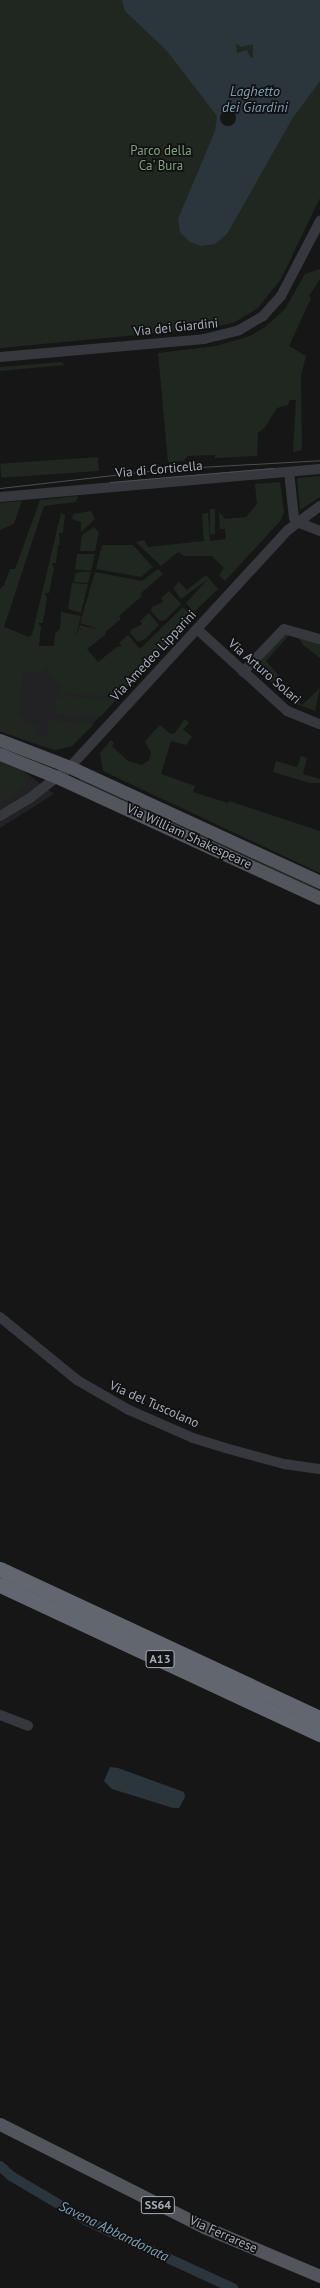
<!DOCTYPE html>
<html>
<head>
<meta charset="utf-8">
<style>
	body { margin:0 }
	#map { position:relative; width:320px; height:2288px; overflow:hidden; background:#161617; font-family:"PT Sans",sans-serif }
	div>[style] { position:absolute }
	.built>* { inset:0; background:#222224 }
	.green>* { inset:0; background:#202720; transform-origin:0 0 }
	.water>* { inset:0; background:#2b363c }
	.pier>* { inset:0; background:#161617 }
	.round { border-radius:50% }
	.canal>* { height:10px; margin:-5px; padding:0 5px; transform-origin:5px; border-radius:5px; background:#2b363c }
	.minor>* { height:10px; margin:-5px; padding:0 5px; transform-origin:5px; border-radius:5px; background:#36383d }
	.major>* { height:13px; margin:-6.5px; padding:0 6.5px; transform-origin:6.5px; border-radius:6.5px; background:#52555c }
	.highway>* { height:15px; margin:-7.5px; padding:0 7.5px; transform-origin:7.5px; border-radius:7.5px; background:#62666e }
	.tram>* { height:1px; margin:-0.5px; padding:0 0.5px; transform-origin:0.5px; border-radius:0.5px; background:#4b4e54 }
	span { translate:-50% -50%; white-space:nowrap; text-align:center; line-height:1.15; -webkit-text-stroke:3.5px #111112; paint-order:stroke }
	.shield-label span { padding:1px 3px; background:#111112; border:1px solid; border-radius:3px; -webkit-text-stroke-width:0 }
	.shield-label { font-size:12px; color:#a7aeb8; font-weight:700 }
	.park-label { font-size:13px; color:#7fa37e }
	.street-label { font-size:13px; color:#a7aeb8 }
	.water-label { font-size:14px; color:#7e9fb3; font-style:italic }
</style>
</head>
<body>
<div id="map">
	<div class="built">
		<div style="clip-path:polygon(0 635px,130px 684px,72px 746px,55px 750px,32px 743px,0 731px)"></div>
		<div style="clip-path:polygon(0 761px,21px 769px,54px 794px,0 828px)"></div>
	</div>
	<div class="green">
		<div style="clip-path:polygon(0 0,320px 0,320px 198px,281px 279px,257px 309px,235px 322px,212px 328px,0 348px)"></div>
		<div style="clip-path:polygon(320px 269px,320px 279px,309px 296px,311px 298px,289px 346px,306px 356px,301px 376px,302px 450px,293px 452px,296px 400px,290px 400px,288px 405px,277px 408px,265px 427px,258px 433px,257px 456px,215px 458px,215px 455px,188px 456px,183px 461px,168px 462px,158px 353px,216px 346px,250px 336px,265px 327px,285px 309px,305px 274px)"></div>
		<div style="clip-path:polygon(61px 362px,65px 365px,0 371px,0 367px)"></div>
		<div style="left:98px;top:457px;width:14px;height:98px;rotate:86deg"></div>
		<div style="clip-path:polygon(320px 476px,320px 497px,300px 510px,297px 478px)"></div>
		<div style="clip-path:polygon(280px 482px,284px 512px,281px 520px,225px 581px,219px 576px,224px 568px,212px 556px,184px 556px,178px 552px,161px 566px,136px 542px,144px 540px,148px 547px,204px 541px,202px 514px,208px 513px,210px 541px,226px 539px,225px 529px,220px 529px,219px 512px,225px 519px,246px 517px,257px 504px,255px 484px)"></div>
		<div style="clip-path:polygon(78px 496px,76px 502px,44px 506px,4px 627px,29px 637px,32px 635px,61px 513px,65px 515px,63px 533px,59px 533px,60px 545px,58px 545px,56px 563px,52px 563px,54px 568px,49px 593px,45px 593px,47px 598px,43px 623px,38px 623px,41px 627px,39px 646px,54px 646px,55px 634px,60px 629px,61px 612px,81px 616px,75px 639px,80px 625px,100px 630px,80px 623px,95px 572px,142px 581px,158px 569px,163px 574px,140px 594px,142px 596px,119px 616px,121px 619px,105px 632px,106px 634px,87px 649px,98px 662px,117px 647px,122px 646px,119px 643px,128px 635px,140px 649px,183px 607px,191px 616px,118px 697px,59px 693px,62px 687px,46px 667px,40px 673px,23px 672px,19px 715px,23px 716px,23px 724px,36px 725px,35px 735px,48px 736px,49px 720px,94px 724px,72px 746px,55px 750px,0 731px,0 589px,4px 585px,10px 569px,15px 569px,40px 500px)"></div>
		<div style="clip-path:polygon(22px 501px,14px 524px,0 530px,0 503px)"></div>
		<div style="left:210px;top:509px;width:5px;height:25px"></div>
		<div style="clip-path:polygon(91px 511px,95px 519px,81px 532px,81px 522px,72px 519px,73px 514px)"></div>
		<div style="clip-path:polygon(94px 527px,99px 533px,95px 551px,80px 551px,82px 535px)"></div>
		<div style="clip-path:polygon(102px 545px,133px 545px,153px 567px,141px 577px,96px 569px)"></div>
		<div style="clip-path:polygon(77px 554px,95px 554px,91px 571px,75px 569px)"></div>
		<div style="clip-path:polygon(81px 572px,91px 572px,88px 583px,74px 582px,75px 574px)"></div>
		<div style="clip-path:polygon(206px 575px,218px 589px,194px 612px,186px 603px,208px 579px,181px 599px,173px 588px,179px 582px,187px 590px)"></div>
		<div style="clip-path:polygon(72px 583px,88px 584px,81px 613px,68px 609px)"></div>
		<div style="clip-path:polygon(169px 591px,181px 604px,165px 620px,160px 621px,151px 611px,152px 607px,163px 602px,161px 598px)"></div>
		<div style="clip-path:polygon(149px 613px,159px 625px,145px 639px,138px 642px,130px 633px,131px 630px,142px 624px,140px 621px)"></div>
		<div style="clip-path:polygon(285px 634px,289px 635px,266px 661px,279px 676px,274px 685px,254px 667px)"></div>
		<div style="clip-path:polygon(298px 637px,320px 644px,320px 658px,303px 645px)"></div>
		<div style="clip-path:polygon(283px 688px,302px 705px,320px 688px,315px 711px,294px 703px,279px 690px)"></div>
		<div style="clip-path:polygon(59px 696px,116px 700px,100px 717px,96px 717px,55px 714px,56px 700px)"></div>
		<div style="clip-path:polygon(185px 719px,189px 723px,183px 729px,192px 737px,186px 745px,171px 741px,161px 774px,195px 786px,193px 792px,228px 803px,229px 801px,320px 831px,320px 873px,103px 771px,100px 753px,111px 740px,114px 743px,112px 746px,128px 761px,142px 765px,149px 760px,151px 753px,145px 741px,160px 725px,169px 733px,174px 734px)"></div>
		<div style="clip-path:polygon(301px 756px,307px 758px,303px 774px,320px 779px,320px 783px,310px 783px,273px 772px,276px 761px,297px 767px)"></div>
		<div style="clip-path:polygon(0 763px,23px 772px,26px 781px,25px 787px,0 803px)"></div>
		<div style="clip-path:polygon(80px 778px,320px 889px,320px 891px,79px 781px)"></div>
	</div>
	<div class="water">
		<div style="clip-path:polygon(evenodd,122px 0,320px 0,320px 81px,292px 119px,227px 234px,215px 244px,201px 246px,190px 242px,180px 232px,178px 219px,215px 131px,217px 116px,167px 51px,125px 11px,122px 0,236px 43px,241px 47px,253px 44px,253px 58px,250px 57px,247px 50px,237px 53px,236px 43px)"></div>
		<div style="clip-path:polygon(110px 1767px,118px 1768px,184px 1792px,185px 1797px,179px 1808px,173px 1808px,112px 1789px,104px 1781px)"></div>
	</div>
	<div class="pier">
		<div class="round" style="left:220px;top:110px;width:16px;height:16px"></div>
	</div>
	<div class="canal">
		<div style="left:0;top:2166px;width:15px;rotate:42deg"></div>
		<div style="left:11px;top:2176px;width:88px;rotate:30.6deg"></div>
		<div style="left:87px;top:2221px;width:161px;rotate:24.7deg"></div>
	</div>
	<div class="minor">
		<div style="left:0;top:357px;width:205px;rotate:-5deg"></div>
		<div style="left:204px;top:339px;width:36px;rotate:-14deg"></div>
		<div style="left:239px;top:330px;width:28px;rotate:-30deg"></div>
		<div style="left:263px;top:316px;width:27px;rotate:-48deg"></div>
		<div style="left:281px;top:296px;width:85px;rotate:-62.5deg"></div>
		<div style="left:289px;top:472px;width:46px;rotate:83.8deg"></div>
		<div style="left:294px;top:518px;width:5px;rotate:53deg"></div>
		<div style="left:297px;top:522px;width:25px;rotate:21deg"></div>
		<div style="left:0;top:497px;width:321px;rotate:-5deg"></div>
		<div style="left:197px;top:629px;width:122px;rotate:42.3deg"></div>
		<div style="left:287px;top:711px;width:35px;rotate:22deg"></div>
		<div style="left:243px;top:672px;width:59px;rotate:-46.4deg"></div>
		<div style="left:284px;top:629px;width:37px;rotate:16deg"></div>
		<div style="left:0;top:816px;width:35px;rotate:-31deg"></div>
		<div style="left:30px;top:798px;width:51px;rotate:-37.8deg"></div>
		<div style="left:70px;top:767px;width:322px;rotate:-47.4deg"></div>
		<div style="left:288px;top:530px;width:40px;rotate:-37deg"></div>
		<div style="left:0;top:1317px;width:99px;rotate:39.3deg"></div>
		<div style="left:77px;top:1380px;width:60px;rotate:30deg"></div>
		<div style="left:129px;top:1410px;width:70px;rotate:23.6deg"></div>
		<div style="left:193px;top:1438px;width:34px;rotate:17deg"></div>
		<div style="left:225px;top:1448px;width:61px;rotate:15.2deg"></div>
		<div style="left:284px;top:1464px;width:36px;rotate:8deg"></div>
		<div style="left:0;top:1715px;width:30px;rotate:21deg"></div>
	</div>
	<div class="major">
		<div style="left:0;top:740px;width:75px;rotate:21.1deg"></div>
		<div style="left:70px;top:767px;width:275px;rotate:24.7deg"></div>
		<div style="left:0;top:754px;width:61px;rotate:22deg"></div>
		<div style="left:57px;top:777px;width:289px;rotate:24.7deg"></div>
		<div style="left:0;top:2124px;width:229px;rotate:26.8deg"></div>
		<div style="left:204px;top:2227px;width:126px;rotate:22.9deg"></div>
	</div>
	<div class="highway">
		<div style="left:0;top:1569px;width:353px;rotate:25deg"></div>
		<div style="left:0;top:1585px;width:353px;rotate:25deg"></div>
	</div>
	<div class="tram">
		<div style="left:110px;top:482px;width:164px;rotate:-4.9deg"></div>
		<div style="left:0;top:488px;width:167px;rotate:-6.5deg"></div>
		<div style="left:166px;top:469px;width:154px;rotate:-3.3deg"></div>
	</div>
	<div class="shield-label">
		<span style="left:160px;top:1659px">A13</span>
		<span style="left:158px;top:2205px">SS64</span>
	</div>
	<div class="park-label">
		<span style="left:161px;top:159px">Parco della<br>Ca' Bura</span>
	</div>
	<div class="street-label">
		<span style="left:176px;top:328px;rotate:-6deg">Via dei Giardini</span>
		<span style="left:159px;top:470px;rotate:-5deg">Via di Corticella</span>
		<span style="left:154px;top:656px;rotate:-47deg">Via Amedeo Lipparini</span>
		<span style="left:264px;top:672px;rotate:41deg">Via Arturo Solari</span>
		<span style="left:189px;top:837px;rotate:25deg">Via William Shakespeare</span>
		<span style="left:154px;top:1405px;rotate:24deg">Via del Tuscolano</span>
		<span style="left:223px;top:2235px;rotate:24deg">Via Ferrarese</span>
	</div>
	<div class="water-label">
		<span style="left:255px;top:99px">Laghetto<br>dei Giardini</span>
		<span style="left:114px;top:2231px;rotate:26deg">Savena Abbandonata</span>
	</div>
</div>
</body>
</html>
